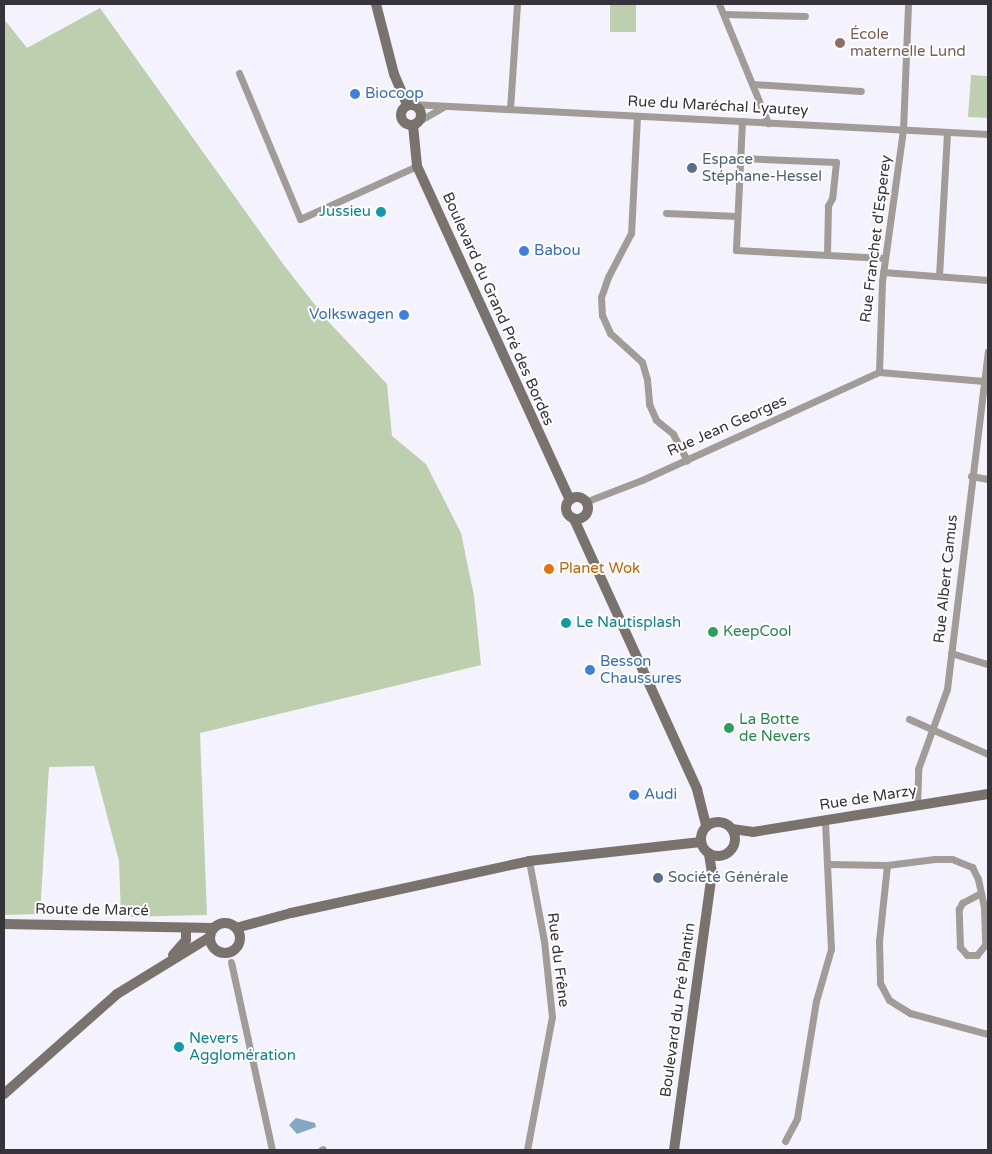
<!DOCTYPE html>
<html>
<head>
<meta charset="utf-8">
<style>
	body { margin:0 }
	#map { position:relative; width:992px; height:1154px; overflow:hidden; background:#f4f2fd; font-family:"Varela Round",sans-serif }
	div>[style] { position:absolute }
	.green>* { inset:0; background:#bdcfae; transform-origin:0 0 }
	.water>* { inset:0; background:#84a8c4 }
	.street>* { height:7px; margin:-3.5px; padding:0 3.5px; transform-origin:3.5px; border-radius:3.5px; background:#a19c98 }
	.secondary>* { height:10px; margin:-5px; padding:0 5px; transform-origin:5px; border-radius:5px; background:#7a726d }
	.secondary>.ring { margin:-5px; padding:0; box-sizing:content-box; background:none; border:10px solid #7a726d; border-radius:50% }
	.dots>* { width:14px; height:14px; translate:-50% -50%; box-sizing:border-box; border:2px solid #fff; border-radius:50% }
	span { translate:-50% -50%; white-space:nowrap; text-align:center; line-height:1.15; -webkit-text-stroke:4px #fff; paint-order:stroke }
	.education-label { font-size:15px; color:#785e54 }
	.left { translate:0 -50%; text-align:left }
	.shop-label { font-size:15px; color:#366cbe }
	.right { translate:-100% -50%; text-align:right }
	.street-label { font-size:15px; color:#36343a }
	.service-label { font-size:15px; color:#4e5e75 }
	.culture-label { font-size:15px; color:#0d838f }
	.food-label { font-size:15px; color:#c56008 }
	.leisure-label { font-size:15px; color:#27864d }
	.frame { position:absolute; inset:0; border:5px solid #36343a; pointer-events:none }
</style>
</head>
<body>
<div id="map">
	<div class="green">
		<div style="left:610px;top:4px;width:26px;height:28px"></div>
		<div style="clip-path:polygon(100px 8px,283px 264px,326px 319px,387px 384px,392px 436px,426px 464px,461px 533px,474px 596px,481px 665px,200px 733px,207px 915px,121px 917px,119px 861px,94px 766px,49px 767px,40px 914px,4px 915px,4px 19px,27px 48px)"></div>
		<div style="clip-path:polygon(971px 75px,988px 76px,988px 118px,968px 117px)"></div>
	</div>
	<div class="water">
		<div style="clip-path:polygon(296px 1118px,315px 1123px,316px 1127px,297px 1134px,289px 1125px)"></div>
	</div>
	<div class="street">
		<div style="left:719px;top:4px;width:129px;rotate:67.6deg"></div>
		<div style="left:724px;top:14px;width:81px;rotate:1.4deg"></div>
		<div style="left:239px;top:73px;width:158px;rotate:67.3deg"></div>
		<div style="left:300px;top:219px;width:128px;rotate:-24.4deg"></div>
		<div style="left:753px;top:84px;width:108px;rotate:3.7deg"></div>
		<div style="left:411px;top:104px;width:578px;rotate:2.98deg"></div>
		<div style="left:510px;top:109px;width:105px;rotate:-86.2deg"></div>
		<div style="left:637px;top:116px;width:117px;rotate:92.9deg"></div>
		<div style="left:631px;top:233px;width:50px;rotate:117.6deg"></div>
		<div style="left:608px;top:277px;width:21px;rotate:109deg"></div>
		<div style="left:601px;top:297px;width:18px;rotate:87deg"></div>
		<div style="left:602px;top:315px;width:20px;rotate:66deg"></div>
		<div style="left:610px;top:333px;width:43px;rotate:42.2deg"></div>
		<div style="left:642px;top:362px;width:18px;rotate:74deg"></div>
		<div style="left:647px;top:379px;width:25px;rotate:85deg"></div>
		<div style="left:649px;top:404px;width:17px;rotate:66deg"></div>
		<div style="left:656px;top:420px;width:22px;rotate:39deg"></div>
		<div style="left:673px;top:434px;width:30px;rotate:62deg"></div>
		<div style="left:419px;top:121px;width:28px;rotate:-30deg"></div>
		<div style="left:742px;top:121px;width:129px;rotate:92.7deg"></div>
		<div style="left:736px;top:250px;width:149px;rotate:3.1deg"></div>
		<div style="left:740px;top:158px;width:96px;rotate:2.4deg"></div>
		<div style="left:836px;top:162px;width:36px;rotate:96deg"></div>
		<div style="left:832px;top:198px;width:9px;rotate:117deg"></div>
		<div style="left:828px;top:206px;width:49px;rotate:91.2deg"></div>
		<div style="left:666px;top:213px;width:71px;rotate:2.4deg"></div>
		<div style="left:883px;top:272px;width:105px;rotate:4.4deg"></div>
		<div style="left:939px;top:276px;width:144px;rotate:-86.8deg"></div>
		<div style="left:879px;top:372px;width:91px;rotate:-88.1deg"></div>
		<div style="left:882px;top:281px;width:152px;rotate:-82.1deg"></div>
		<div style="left:903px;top:130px;width:126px;rotate:-87.7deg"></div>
		<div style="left:879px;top:372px;width:105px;rotate:4.9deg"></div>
		<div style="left:971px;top:476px;width:17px;rotate:10deg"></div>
		<div style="left:585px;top:502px;width:61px;rotate:-21.1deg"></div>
		<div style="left:642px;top:480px;width:260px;rotate:-24.5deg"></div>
		<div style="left:951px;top:653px;width:39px;rotate:17deg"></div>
		<div style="left:909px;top:719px;width:86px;rotate:23.9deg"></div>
		<div style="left:917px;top:806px;width:37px;rotate:-88deg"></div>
		<div style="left:918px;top:769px;width:85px;rotate:-70.1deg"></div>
		<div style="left:947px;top:689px;width:340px;rotate:-83.1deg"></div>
		<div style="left:828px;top:864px;width:59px;rotate:1deg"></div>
		<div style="left:887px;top:865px;width:48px;rotate:-7.1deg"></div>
		<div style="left:935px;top:859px;width:17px"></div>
		<div style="left:952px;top:859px;width:22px;rotate:22deg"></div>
		<div style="left:972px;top:867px;width:13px;rotate:63deg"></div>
		<div style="left:978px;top:879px;width:30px;rotate:78deg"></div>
		<div style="left:984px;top:908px;width:37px;rotate:88deg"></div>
		<div style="left:985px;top:945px;width:13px;rotate:129deg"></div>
		<div style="left:977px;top:955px;width:10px;rotate:180deg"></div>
		<div style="left:967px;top:955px;width:11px;rotate:-131deg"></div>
		<div style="left:960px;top:947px;width:38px;rotate:-92deg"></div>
		<div style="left:959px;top:909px;width:7px;rotate:-63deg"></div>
		<div style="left:962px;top:903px;width:21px;rotate:-28deg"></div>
		<div style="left:887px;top:865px;width:76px;rotate:96deg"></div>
		<div style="left:879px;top:941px;width:42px;rotate:88.6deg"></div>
		<div style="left:880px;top:983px;width:19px;rotate:62deg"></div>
		<div style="left:889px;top:1000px;width:25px;rotate:32deg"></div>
		<div style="left:910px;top:1013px;width:81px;rotate:15.1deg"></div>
		<div style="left:231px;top:962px;width:192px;rotate:77.7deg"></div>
		<div style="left:785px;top:1141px;width:26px;rotate:-62deg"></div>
		<div style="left:797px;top:1118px;width:119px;rotate:-80.8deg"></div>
		<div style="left:816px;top:1001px;width:54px;rotate:-73.9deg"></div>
		<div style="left:831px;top:949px;width:128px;rotate:-92.7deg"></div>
		<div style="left:321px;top:1150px;width:2px;rotate:-27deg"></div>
		<div style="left:527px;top:1150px;width:135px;rotate:-79.4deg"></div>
		<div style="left:552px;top:1017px;width:76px;rotate:-96deg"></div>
		<div style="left:544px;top:941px;width:81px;rotate:-100.6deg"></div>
	</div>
	<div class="secondary">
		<div style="left:376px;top:4px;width:72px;rotate:75.6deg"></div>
		<div style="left:394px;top:74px;width:34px;rotate:67deg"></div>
		<div class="ring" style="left:401px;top:105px;width:10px;height:10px"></div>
		<div style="left:413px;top:125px;width:41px;rotate:84.4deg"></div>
		<div style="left:417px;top:166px;width:367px;rotate:65.4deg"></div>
		<div class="ring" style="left:566px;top:497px;width:12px;height:12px"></div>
		<div style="left:574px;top:519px;width:297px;rotate:65.5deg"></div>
		<div style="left:697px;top:789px;width:38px;rotate:76deg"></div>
		<div class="ring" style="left:701px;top:822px;width:24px;height:24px"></div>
		<div style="left:732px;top:829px;width:21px;rotate:8deg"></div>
		<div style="left:753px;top:832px;width:238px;rotate:-9.2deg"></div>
		<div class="ring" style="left:210px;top:923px;width:20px;height:20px"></div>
		<div style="left:4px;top:924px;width:209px;rotate:1.1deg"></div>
		<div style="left:236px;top:928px;width:57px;rotate:-15.3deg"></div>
		<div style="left:291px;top:913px;width:244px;rotate:-12.3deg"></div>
		<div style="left:529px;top:861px;width:173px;rotate:-6.3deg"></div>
		<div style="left:173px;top:955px;width:20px;rotate:-49deg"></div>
		<div style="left:186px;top:940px;width:12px;rotate:-90deg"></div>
		<div style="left:4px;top:1094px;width:151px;rotate:-41.5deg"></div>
		<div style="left:117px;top:994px;width:109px;rotate:-31.5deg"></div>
		<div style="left:674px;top:1150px;width:280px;rotate:-82.2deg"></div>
		<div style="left:712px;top:873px;width:20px;rotate:-99deg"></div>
	</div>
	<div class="dots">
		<div style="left:840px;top:43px;background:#8d6e63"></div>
		<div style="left:355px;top:94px;background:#3f7fe0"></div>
		<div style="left:692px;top:168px;background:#5c6f8a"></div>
		<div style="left:381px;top:212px;background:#0f9aa8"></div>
		<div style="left:524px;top:251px;background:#3f7fe0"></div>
		<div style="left:404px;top:315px;background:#3f7fe0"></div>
		<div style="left:549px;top:569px;background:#e8710a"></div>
		<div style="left:566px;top:623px;background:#0f9aa8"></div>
		<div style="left:713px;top:632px;background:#2e9e5b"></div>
		<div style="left:590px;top:670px;background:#3f7fe0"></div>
		<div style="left:729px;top:728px;background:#2e9e5b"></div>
		<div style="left:634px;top:795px;background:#3f7fe0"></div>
		<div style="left:658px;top:878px;background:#5c6f8a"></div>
		<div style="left:179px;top:1047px;background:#0f9aa8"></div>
	</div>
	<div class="education-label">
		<span class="left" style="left:850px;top:43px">École<br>maternelle Lund</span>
	</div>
	<div class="shop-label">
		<span class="left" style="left:365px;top:94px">Biocoop</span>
		<span class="left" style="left:534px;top:251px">Babou</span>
		<span class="right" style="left:394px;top:315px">Volkswagen</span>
		<span class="left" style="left:600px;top:670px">Besson<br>Chaussures</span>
		<span class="left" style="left:644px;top:795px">Audi</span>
	</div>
	<div class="street-label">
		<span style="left:718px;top:106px;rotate:3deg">Rue du Maréchal Lyautey</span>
		<span style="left:876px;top:239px;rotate:-83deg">Rue Franchet d'Esperey</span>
		<span style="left:498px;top:309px;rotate:66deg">Boulevard du Grand Pré des Bordes</span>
		<span style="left:727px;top:426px;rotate:-24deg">Rue Jean Georges</span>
		<span style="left:946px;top:579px;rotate:-84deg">Rue Albert Camus</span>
		<span style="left:868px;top:798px;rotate:-9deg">Rue de Marzy</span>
		<span style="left:92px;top:910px;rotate:1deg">Route de Marcé</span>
		<span style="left:558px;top:960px;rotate:83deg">Rue du Frêne</span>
		<span style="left:678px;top:1010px;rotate:-82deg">Boulevard du Pré Plantin</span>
	</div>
	<div class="service-label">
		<span class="left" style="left:702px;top:168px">Espace<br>Stéphane-Hessel</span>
		<span class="left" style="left:668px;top:878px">Société Générale</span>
	</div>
	<div class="culture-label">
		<span class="right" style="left:371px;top:212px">Jussieu</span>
		<span class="left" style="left:576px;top:623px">Le Nautisplash</span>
		<span class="left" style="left:189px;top:1047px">Nevers<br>Agglomération</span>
	</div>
	<div class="food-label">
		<span class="left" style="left:559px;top:569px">Planet Wok</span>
	</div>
	<div class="leisure-label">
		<span class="left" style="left:723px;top:632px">KeepCool</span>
		<span class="left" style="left:739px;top:728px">La Botte<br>de Nevers</span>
	</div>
	<div class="frame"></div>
</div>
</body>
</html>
